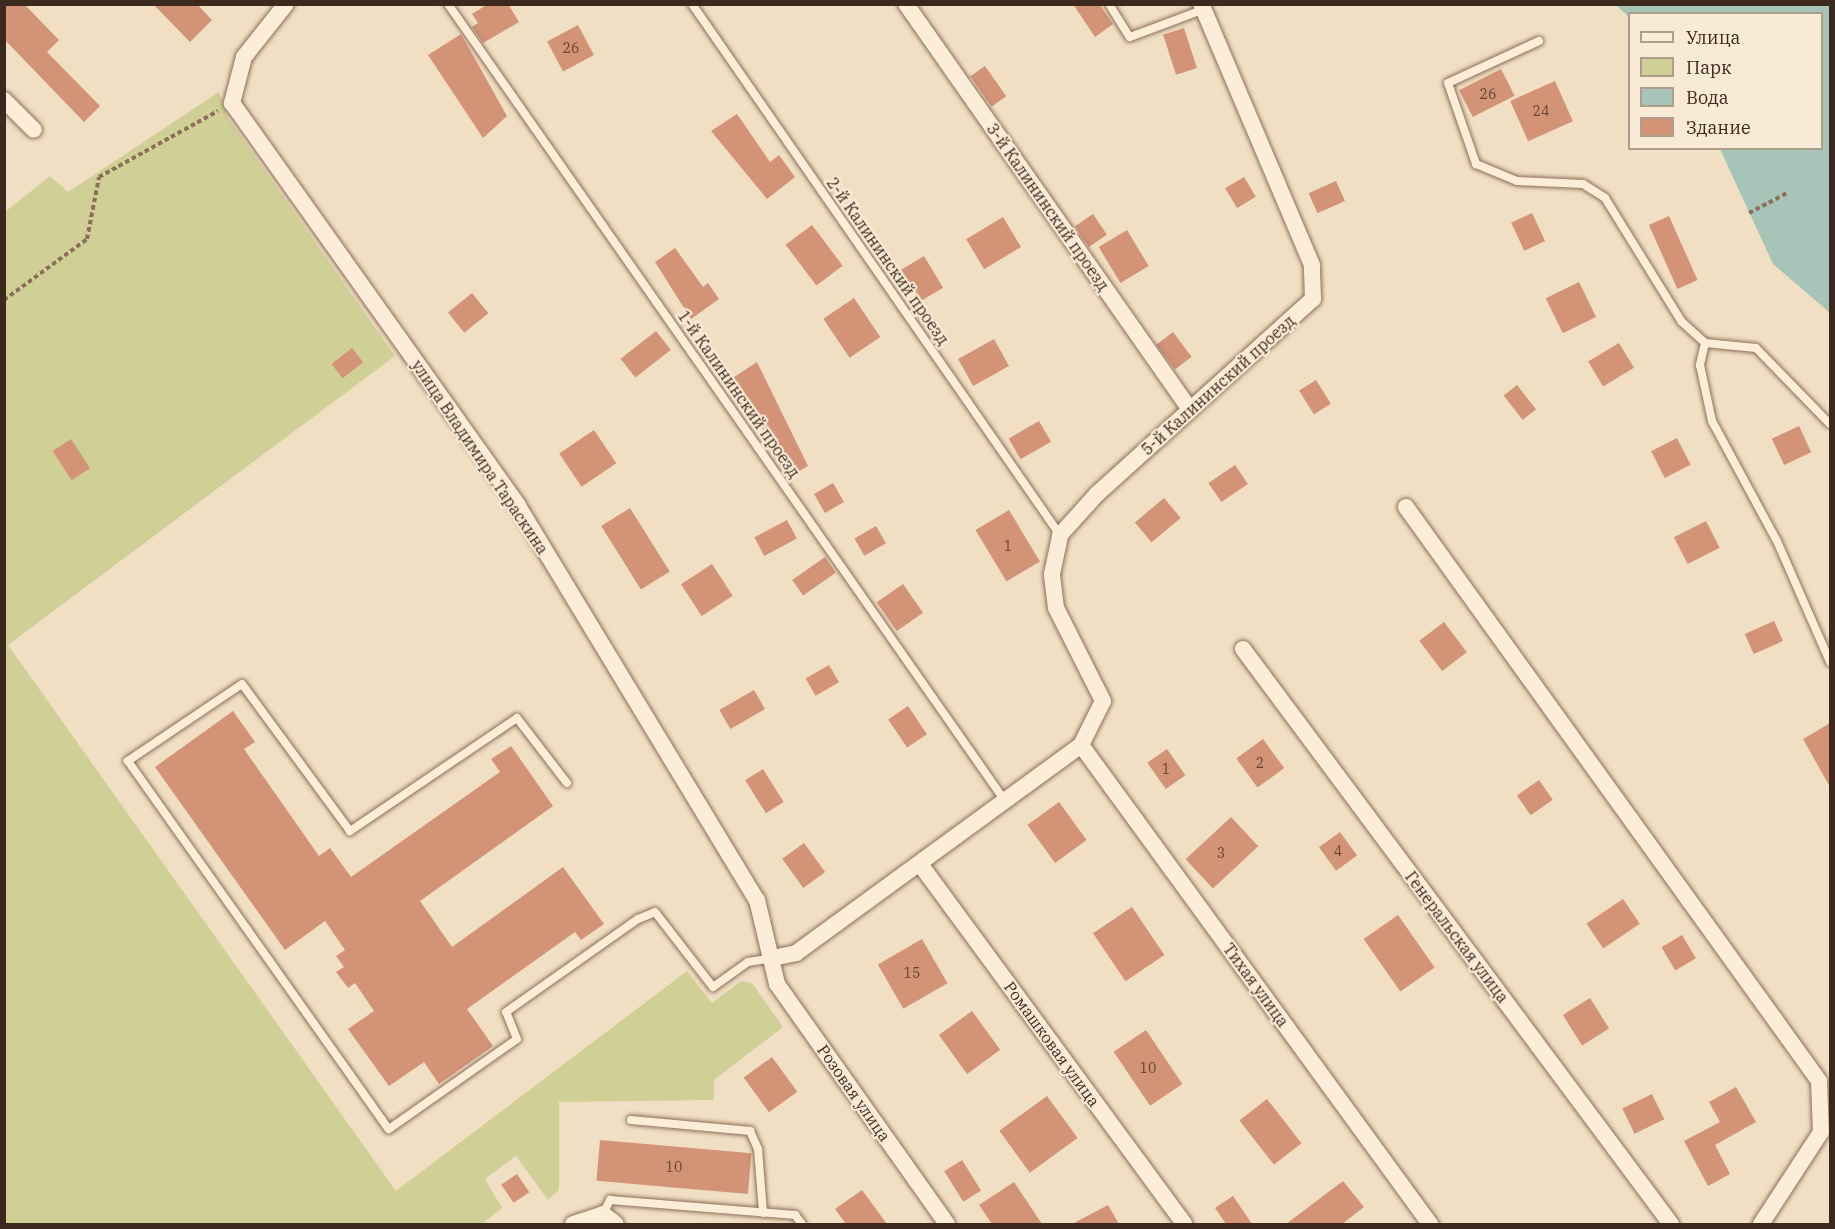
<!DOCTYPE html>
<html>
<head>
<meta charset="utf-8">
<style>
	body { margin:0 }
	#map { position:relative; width:1835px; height:1229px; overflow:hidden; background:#f1dfc4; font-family:"IBM Plex Serif",serif }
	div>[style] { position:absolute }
	.green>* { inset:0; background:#d0d096 }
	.water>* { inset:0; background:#a6c4b8 }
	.building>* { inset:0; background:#d29377; transform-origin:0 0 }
	.path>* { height:4px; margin-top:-2px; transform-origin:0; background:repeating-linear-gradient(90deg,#8d6f59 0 4.5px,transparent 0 7.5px) }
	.roads { filter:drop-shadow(0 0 2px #8d6f59) drop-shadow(0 0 2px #8d6f59) }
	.service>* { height:8px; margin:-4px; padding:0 4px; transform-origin:4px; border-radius:4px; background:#fbedd8 }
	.minor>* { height:16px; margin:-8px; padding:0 8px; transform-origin:8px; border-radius:8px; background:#fbedd8 }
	span { translate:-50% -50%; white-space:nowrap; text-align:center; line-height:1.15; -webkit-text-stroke:4.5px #f8ead4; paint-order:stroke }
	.number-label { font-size:14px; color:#624434 }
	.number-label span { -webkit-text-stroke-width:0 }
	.street-label { font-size:16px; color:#3c291e }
	.frame { position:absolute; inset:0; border:6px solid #3c291e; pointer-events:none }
	.legend { position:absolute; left:1628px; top:12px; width:195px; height:138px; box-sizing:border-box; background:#f8ead4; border:2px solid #ad9d8b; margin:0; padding:8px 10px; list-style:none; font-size:18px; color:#3c291e }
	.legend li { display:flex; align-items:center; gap:12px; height:30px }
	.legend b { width:30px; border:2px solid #ad9d8b }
</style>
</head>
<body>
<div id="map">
	<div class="green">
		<div style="clip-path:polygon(219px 92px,228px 118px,395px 356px,8px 645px,396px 1191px,687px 971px,712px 1003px,741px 981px,752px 983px,783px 1027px,714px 1080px,714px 1100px,559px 1102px,559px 1190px,548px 1200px,516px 1156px,485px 1179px,502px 1208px,482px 1224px,5px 1224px,5px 212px,50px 176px,68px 192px)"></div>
	</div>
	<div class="water">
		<div style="clip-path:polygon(1616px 5px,1830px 5px,1830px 313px,1773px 264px,1720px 149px,1822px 148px,1822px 14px,1629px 17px)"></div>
	</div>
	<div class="building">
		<div style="clip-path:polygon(4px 4px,24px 4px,59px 40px,47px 52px,100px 106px,84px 122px,4px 39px)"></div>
		<div style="clip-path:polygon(153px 4px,197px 4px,212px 20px,190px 42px)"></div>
		<div style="clip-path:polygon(488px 4px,508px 4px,519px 22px,483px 43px,472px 27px,478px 23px,472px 14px)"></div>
		<div style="clip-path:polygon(1073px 4px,1099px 4px,1113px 24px,1095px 37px)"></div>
		<div style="left:578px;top:25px;width:34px;height:35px;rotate:62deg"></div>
		<div style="left:1184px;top:28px;width:42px;height:22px;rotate:72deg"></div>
		<div style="clip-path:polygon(461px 34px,507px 116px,483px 138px,428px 55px)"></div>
		<div style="left:985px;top:66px;width:37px;height:18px;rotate:55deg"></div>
		<div style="left:1501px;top:69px;width:30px;height:47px;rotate:63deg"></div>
		<div style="left:1555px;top:81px;width:44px;height:49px;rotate:66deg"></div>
		<div style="clip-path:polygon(737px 114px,770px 162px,779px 155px,795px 177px,767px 199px,711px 131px)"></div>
		<div style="left:1244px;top:177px;width:23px;height:22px;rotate:59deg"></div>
		<div style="left:1336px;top:181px;width:22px;height:30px;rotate:66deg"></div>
		<div style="left:1532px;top:213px;width:31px;height:23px;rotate:65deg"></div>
		<div style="left:1093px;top:214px;width:25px;height:22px;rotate:56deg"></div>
		<div style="left:1669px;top:216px;width:70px;height:22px;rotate:66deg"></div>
		<div style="left:1003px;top:217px;width:35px;height:43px;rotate:59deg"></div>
		<div style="left:812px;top:225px;width:51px;height:33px;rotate:53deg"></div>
		<div style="left:1127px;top:230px;width:42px;height:33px;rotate:59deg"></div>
		<div style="clip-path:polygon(675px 248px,703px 287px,708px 283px,719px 299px,691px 319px,655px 262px)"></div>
		<div style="left:924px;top:256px;width:37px;height:27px;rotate:59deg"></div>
		<div style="left:1579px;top:282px;width:39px;height:37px;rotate:64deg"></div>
		<div style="left:472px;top:293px;width:26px;height:31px;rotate:51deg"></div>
		<div style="left:854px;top:298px;width:47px;height:37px;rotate:56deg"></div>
		<div style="left:656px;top:331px;width:24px;height:45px;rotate:52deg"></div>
		<div style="left:1173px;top:332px;width:31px;height:21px;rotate:53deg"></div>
		<div style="left:994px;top:339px;width:31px;height:41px;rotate:61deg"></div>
		<div style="left:1619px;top:343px;width:29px;height:36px;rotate:59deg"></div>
		<div style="left:352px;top:348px;width:18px;height:26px;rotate:52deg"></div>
		<div style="clip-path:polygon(757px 362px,808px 466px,788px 478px,777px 459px,780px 456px,731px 379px)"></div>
		<div style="left:1316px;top:380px;width:28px;height:20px;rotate:58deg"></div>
		<div style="left:1517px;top:385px;width:31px;height:17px;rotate:52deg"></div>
		<div style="left:1039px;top:421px;width:24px;height:35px;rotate:60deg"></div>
		<div style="left:1799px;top:426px;width:29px;height:30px;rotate:65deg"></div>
		<div style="left:594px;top:430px;width:40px;height:42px;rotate:56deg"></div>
		<div style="left:1677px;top:438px;width:30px;height:29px;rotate:63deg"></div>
		<div style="left:71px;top:439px;width:35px;height:22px;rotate:57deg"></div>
		<div style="left:1235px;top:465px;width:23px;height:32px;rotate:56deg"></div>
		<div style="left:833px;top:483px;width:22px;height:22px;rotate:60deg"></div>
		<div style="left:1164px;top:498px;width:26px;height:38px;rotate:50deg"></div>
		<div style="left:630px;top:508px;width:75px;height:34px;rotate:58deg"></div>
		<div style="left:1009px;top:510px;width:60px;height:39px;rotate:59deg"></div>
		<div style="left:787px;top:520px;width:21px;height:37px;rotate:62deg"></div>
		<div style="left:1706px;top:521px;width:30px;height:36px;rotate:63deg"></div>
		<div style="left:876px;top:526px;width:20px;height:25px;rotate:60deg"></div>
		<div style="left:825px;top:557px;width:19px;height:40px;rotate:55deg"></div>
		<div style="left:712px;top:564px;width:38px;height:37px;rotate:57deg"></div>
		<div style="left:903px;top:584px;width:35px;height:32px;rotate:55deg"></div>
		<div style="left:1774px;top:621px;width:22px;height:32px;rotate:66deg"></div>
		<div style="left:1444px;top:622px;width:38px;height:31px;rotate:53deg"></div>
		<div style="left:829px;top:665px;width:20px;height:27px;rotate:60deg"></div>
		<div style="left:754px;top:690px;width:22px;height:40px;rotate:60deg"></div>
		<div style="left:908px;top:706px;width:34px;height:24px;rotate:56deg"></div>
		<div style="clip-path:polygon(233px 711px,255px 742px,244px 749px,319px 856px,330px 848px,351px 877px,500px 772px,491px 759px,511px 746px,553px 806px,420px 901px,452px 947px,563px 867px,604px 924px,581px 940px,575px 932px,467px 1009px,493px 1046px,439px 1084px,424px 1062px,389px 1086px,348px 1029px,374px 1011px,355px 983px,348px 988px,336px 972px,344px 967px,336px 956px,345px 950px,325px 921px,285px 950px,155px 767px)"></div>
		<div style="clip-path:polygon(1830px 723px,1830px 787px,1803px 739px)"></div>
		<div style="left:1263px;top:739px;width:36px;height:33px;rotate:54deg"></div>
		<div style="left:1167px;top:749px;width:32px;height:24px;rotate:55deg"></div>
		<div style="left:763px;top:769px;width:39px;height:21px;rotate:58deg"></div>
		<div style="left:1539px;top:780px;width:24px;height:27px;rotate:55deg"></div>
		<div style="left:1059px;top:802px;width:47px;height:39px;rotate:54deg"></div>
		<div style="left:1231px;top:817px;width:40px;height:62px;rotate:47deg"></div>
		<div style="left:1340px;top:832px;width:29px;height:26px;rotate:54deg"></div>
		<div style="left:804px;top:843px;width:36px;height:27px;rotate:54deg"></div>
		<div style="left:1623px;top:899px;width:30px;height:44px;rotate:56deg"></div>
		<div style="left:1132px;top:907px;width:58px;height:47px;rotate:56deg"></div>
		<div style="left:1398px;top:915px;width:64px;height:42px;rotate:55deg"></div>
		<div style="left:1682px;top:935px;width:27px;height:24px;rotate:59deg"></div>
		<div style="left:922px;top:939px;width:51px;height:51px;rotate:60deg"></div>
		<div style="left:1590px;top:998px;width:36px;height:32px;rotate:58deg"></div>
		<div style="left:972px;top:1011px;width:48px;height:41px;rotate:54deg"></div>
		<div style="left:1146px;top:1030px;width:65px;height:39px;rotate:56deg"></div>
		<div style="left:772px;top:1057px;width:43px;height:35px;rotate:54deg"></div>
		<div style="clip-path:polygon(1736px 1087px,1756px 1122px,1715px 1145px,1730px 1174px,1708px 1186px,1684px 1141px,1720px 1122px,1709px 1102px)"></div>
		<div style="left:1652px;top:1094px;width:28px;height:33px;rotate:64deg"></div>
		<div style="left:1047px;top:1096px;width:52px;height:59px;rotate:54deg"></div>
		<div style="left:1267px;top:1099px;width:56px;height:35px;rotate:52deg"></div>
		<div style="left:600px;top:1140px;width:152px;height:41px;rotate:5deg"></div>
		<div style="left:962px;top:1160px;width:36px;height:21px;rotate:58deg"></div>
		<div style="left:517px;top:1174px;width:22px;height:19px;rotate:56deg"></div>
		<div style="clip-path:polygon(1343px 1181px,1364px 1207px,1342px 1224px,1286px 1224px)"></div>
		<div style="clip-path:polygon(1014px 1182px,1042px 1224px,992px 1224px,979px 1205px)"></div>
		<div style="clip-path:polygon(862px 1190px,887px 1224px,846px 1224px,835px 1209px)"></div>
		<div style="clip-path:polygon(1233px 1196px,1252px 1224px,1226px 1224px,1215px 1208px)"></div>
		<div style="clip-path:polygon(1108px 1205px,1119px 1224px,1072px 1224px)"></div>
	</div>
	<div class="path">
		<div style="left:1749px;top:213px;width:43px;rotate:-27.8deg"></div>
		<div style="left:4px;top:300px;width:103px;rotate:-36.3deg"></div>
		<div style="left:87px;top:239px;width:63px;rotate:-79deg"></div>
		<div style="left:99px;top:177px;width:136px;rotate:-29deg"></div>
	</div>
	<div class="roads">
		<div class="service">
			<div style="left:448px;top:4px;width:972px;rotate:55.05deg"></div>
			<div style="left:692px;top:4px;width:646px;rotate:55.28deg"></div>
			<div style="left:1109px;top:4px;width:39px;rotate:58deg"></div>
			<div style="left:1130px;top:37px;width:77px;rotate:-20.6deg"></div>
			<div style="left:1539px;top:41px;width:100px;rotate:155.2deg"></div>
			<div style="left:1448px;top:83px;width:86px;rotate:70.9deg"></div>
			<div style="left:1476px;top:164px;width:44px;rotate:22.5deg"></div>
			<div style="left:1517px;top:181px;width:66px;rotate:2.6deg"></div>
			<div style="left:1583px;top:184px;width:26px;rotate:32deg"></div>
			<div style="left:1605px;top:198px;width:146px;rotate:58.2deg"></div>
			<div style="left:1682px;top:322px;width:31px;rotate:42deg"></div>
			<div style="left:1705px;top:343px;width:51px;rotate:5.6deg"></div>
			<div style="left:1756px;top:348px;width:106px;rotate:45.8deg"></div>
			<div style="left:1705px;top:343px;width:23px;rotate:103deg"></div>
			<div style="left:1700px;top:365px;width:57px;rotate:77.9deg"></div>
			<div style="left:1712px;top:421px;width:136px;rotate:61.6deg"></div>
			<div style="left:1777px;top:541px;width:132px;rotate:66.3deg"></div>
			<div style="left:567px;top:783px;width:82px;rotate:-127.6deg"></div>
			<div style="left:517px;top:718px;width:202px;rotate:145.9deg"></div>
			<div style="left:350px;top:831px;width:182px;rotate:-126.3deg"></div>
			<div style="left:242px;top:684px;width:138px;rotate:146deg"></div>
			<div style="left:128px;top:761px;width:451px;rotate:54.7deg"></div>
			<div style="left:389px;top:1129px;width:156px;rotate:-35.1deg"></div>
			<div style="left:517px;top:1039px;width:29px;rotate:-112deg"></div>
			<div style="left:506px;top:1012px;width:161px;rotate:-35.2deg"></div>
			<div style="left:638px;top:919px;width:18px;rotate:-22deg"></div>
			<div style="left:655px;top:912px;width:95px;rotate:52.3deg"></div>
			<div style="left:713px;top:987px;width:43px;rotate:-35.5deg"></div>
			<div style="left:748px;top:962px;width:25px;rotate:-9deg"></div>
			<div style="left:631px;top:1120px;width:120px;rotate:5.3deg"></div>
			<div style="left:750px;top:1131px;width:20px;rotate:66deg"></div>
			<div style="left:758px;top:1149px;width:64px;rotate:85.5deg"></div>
			<div style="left:603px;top:1214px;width:16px;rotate:-63deg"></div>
			<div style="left:610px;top:1200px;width:186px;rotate:4.6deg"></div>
			<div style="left:795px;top:1215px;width:11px;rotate:52deg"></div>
		</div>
		<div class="minor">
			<div style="left:286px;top:4px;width:68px;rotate:128.4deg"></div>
			<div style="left:244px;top:57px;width:48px;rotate:104.6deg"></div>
			<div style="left:232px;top:103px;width:494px;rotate:54.6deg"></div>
			<div style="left:518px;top:506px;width:461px;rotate:58.8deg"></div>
			<div style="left:757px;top:900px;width:86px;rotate:76.6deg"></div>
			<div style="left:777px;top:984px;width:294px;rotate:54.7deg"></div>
			<div style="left:906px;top:4px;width:495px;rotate:55deg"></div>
			<div style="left:4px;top:100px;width:42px;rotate:45deg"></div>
			<div style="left:1406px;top:507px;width:707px;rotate:54.26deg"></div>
			<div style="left:1819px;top:1081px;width:51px;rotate:87.8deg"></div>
			<div style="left:1821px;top:1132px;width:110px;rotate:123.1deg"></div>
			<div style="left:1243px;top:649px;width:717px;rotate:53.34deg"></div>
			<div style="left:1081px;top:745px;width:593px;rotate:53.92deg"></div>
			<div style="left:920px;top:864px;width:446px;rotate:53.7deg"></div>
			<div style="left:773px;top:958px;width:24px;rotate:-12deg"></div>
			<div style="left:796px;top:953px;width:353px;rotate:-36.1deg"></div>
			<div style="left:1081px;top:745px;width:49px;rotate:-63.4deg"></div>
			<div style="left:1103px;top:701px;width:104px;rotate:-116.8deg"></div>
			<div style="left:1056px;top:608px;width:34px;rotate:-97deg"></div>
			<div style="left:1052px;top:574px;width:40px;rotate:-78deg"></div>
			<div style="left:1060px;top:535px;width:55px;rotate:-47.9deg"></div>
			<div style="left:1097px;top:494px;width:291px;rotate:-42.1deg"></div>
			<div style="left:1313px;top:299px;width:34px;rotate:-92deg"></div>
			<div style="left:1312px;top:265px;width:284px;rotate:-113deg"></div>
			<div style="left:573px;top:1224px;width:32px;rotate:-18deg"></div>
			<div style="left:603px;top:1214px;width:16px;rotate:38deg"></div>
		</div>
	</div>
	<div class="number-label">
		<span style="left:571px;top:48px">26</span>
		<span style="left:1488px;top:94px">26</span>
		<span style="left:1541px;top:111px">24</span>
		<span style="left:1008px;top:546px">1</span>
		<span style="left:1260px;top:763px">2</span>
		<span style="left:1166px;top:769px">1</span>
		<span style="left:1338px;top:851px">4</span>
		<span style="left:1221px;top:853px">3</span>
		<span style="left:912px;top:973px">15</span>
		<span style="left:1148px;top:1068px">10</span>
		<span style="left:674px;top:1167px">10</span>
	</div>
	<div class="street-label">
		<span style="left:1048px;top:207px;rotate:55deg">3-й Калининский проезд</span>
		<span style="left:888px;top:261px;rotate:55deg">2-й Калининский проезд</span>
		<span style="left:1218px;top:385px;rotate:-42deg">5-й Калининский проезд</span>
		<span style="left:739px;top:394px;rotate:55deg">1-й Калининский проезд</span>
		<span style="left:480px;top:457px;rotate:56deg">улица Владимира Тараскина</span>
		<span style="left:1457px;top:937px;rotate:53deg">Генеральская улица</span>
		<span style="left:1256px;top:985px;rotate:54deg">Тихая улица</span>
		<span style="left:1052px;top:1044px;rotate:54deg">Ромашковая улица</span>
		<span style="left:854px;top:1093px;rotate:55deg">Розовая улица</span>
	</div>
	<div class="frame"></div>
	<ul class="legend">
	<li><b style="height:8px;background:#fbedd8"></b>Улица</li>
	<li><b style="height:16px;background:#d0d096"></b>Парк</li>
	<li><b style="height:16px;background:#a6c4b8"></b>Вода</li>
	<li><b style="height:16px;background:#d29377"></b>Здание</li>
	</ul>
</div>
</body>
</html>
